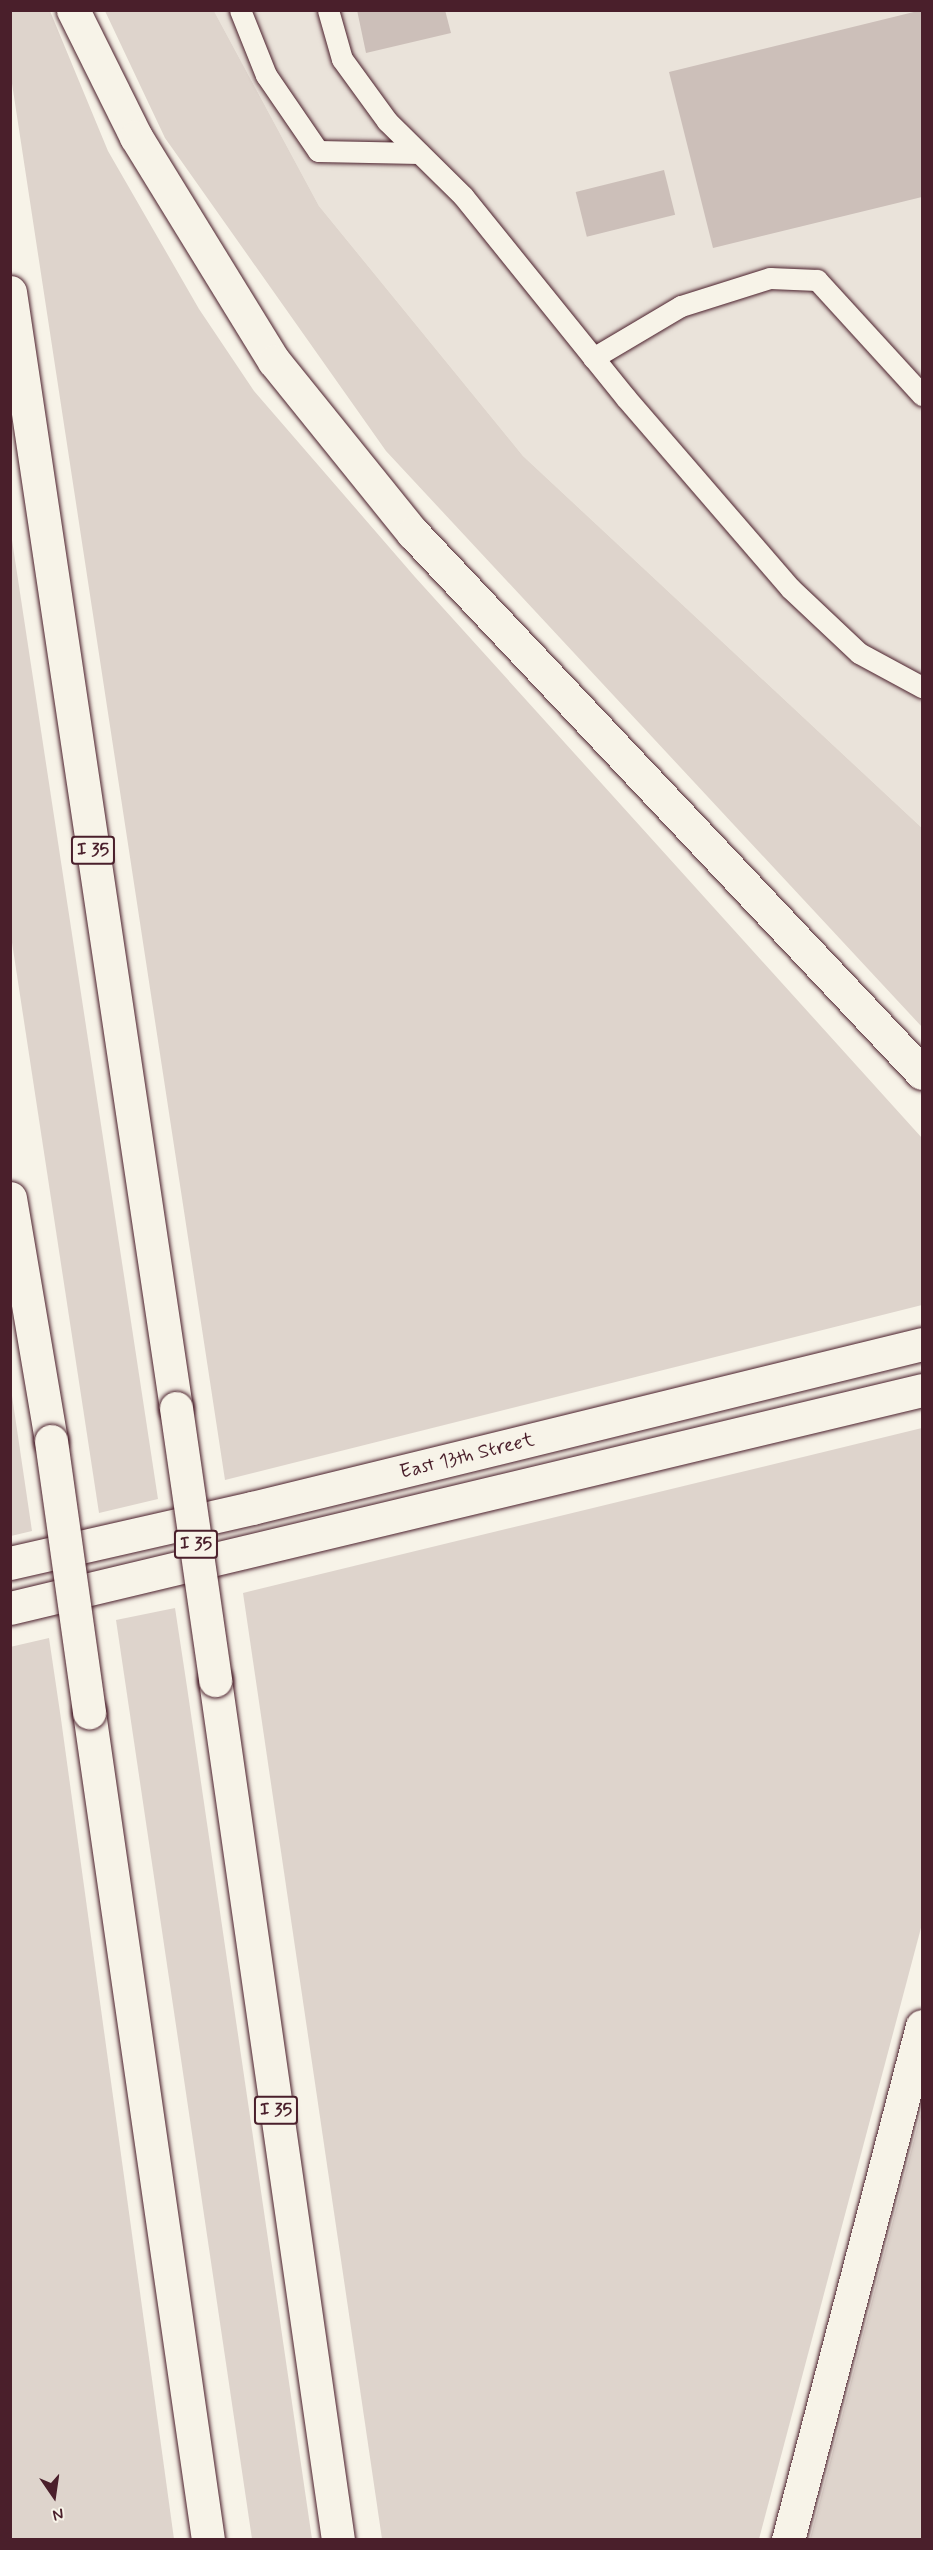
<!DOCTYPE html>
<html>
<head>
<meta charset="utf-8">
<style>
	body { margin:0 }
	#map { position:relative; width:933px; height:2550px; overflow:hidden; background:#f7f3e8; font-family:Mynerve,sans-serif }
	div>[style] { position:absolute }
	.built>* { inset:0; background:#eae3da }
	.green>* { inset:0; background:#ded4cc }
	.building>* { inset:0; background:#ccbfb9; transform-origin:0 0 }
	.roads { filter:drop-shadow(0 0 2px #4a1f2b) drop-shadow(0 0 2px #4a1f2b) }
	.lane>* { height:21px; margin:-10.5px; padding:0 10.5px; transform-origin:10.5px; border-radius:10.5px; background:#f7f3e8 }
	.secondary>* { height:33px; margin:-16.5px; padding:0 16.5px; transform-origin:16.5px; border-radius:16.5px; background:#f7f3e8 }
	.highway>* { height:33px; margin:-16.5px; padding:0 16.5px; transform-origin:16.5px; border-radius:16.5px; background:#f7f3e8 }
	.bridges { filter:drop-shadow(0 0 2px #4a1f2b) drop-shadow(0 0 2px #4a1f2b) }
	.highway-bridge>* { height:33px; margin:-16.5px; padding:0 16.5px; transform-origin:16.5px; border-radius:16.5px; background:#f7f3e8 }
	span { translate:-50% -50%; white-space:nowrap; text-align:center; line-height:1.15; -webkit-text-stroke:4.5px #f7f3e8; paint-order:stroke }
	.shield-label span { padding:2px 4px; background:#f7f3e8; border:2px solid; border-radius:4px; -webkit-text-stroke-width:0 }
	.shield-label { font-size:18px; color:#4a1f2b; font-weight:700 }
	.street-label { font-size:20px; color:#4a1f2b }
	.frame { position:absolute; inset:0; border:12px solid #4a1f2b; pointer-events:none }
	.north { position:absolute; left:24px; top:2466px; width:60px; height:60px; -webkit-text-stroke:4px #f7f3e8; paint-order:stroke; rotate:167deg; font-size:16px; font-weight:700; line-height:24px; text-align:center; color:#4a1f2b }
	.north::after { content:''; display:block; margin:auto; width:21px; height:27px; background:#4a1f2b; clip-path:polygon(50% 0,100% 100%,50% 72%,0 100%) }
</style>
</head>
<body>
<div id="map">
	<div class="built">
		<div style="clip-path:polygon(214px 11px,922px 11px,922px 828px,523px 456px,319px 206px)"></div>
	</div>
	<div class="green">
		<div style="clip-path:polygon(10px 11px,50px 11px,108px 151px,199px 309px,254px 391px,415px 577px,922px 1138px,922px 1305px,225px 1480px,11px 77px)"></div>
		<div style="clip-path:polygon(105px 11px,214px 11px,319px 206px,523px 456px,922px 828px,922px 1027px,386px 451px,165px 138px)"></div>
		<div style="clip-path:polygon(10px 527px,158px 1499px,99px 1513px,11px 936px)"></div>
		<div style="clip-path:polygon(11px 1389px,32px 1531px,11px 1536px,10px 1536px)"></div>
		<div style="clip-path:polygon(922px 1428px,922px 1924px,759px 2539px,382px 2539px,243px 1593px)"></div>
		<div style="clip-path:polygon(175px 1608px,187px 1687px,312px 2539px,252px 2539px,116px 1620px)"></div>
		<div style="clip-path:polygon(49px 1638px,61px 1719px,174px 2539px,11px 2539px,10px 1647px)"></div>
		<div style="clip-path:polygon(922px 2109px,922px 2539px,810px 2539px)"></div>
	</div>
	<div class="building">
		<div style="clip-path:polygon(357px 10px,445px 10px,451px 33px,366px 53px)"></div>
		<div style="clip-path:polygon(922px 10px,922px 197px,713px 248px,669px 72px)"></div>
		<div style="left:664px;top:170px;width:46px;height:91px;rotate:76deg"></div>
	</div>
	<div class="roads">
		<div class="lane">
			<div style="left:240px;top:10px;width:70px;rotate:68.2deg"></div>
			<div style="left:266px;top:75px;width:92px;rotate:55.6deg"></div>
			<div style="left:318px;top:151px;width:101px;rotate:1.1deg"></div>
			<div style="left:328px;top:10px;width:51px;rotate:74.1deg"></div>
			<div style="left:342px;top:59px;width:77px;rotate:54deg"></div>
			<div style="left:387px;top:121px;width:107px;rotate:44.6deg"></div>
			<div style="left:463px;top:196px;width:260px;rotate:51.1deg"></div>
			<div style="left:626px;top:398px;width:251px;rotate:49.2deg"></div>
			<div style="left:790px;top:588px;width:95px;rotate:43.3deg"></div>
			<div style="left:859px;top:653px;width:72px;rotate:28.4deg"></div>
			<div style="left:593px;top:358px;width:102px;rotate:-30.6deg"></div>
			<div style="left:681px;top:306px;width:93px;rotate:-17.5deg"></div>
			<div style="left:770px;top:278px;width:47px;rotate:2.4deg"></div>
			<div style="left:817px;top:280px;width:156px;rotate:47.6deg"></div>
		</div>
		<div class="secondary">
			<div style="left:10px;top:1563px;width:248px;rotate:-12.8deg"></div>
			<div style="left:252px;top:1508px;width:690px;rotate:-13.75deg"></div>
			<div style="left:10px;top:1608px;width:938px;rotate:-13.44deg"></div>
		</div>
		<div class="highway">
			<div style="left:73px;top:10px;width:142px;rotate:63.6deg"></div>
			<div style="left:136px;top:137px;width:263px;rotate:58.4deg"></div>
			<div style="left:274px;top:361px;width:221px;rotate:51.1deg"></div>
			<div style="left:413px;top:533px;width:742px;rotate:46.69deg"></div>
			<div style="left:10px;top:292px;width:1128px;rotate:81.54deg"></div>
			<div style="left:10px;top:1198px;width:246px;rotate:80.4deg"></div>
			<div style="left:215px;top:1680px;width:869px;rotate:81.86deg"></div>
			<div style="left:89px;top:1712px;width:837px;rotate:81.82deg"></div>
			<div style="left:788px;top:2540px;width:531px;rotate:-75.39deg"></div>
		</div>
	</div>
	<div class="bridges">
		<div class="highway-bridge">
			<div style="left:176px;top:1408px;width:275px;rotate:81.8deg"></div>
			<div style="left:51px;top:1441px;width:274px;rotate:82deg"></div>
		</div>
	</div>
	<div class="shield-label">
		<span style="left:93px;top:850px">I 35</span>
		<span style="left:196px;top:1544px">I 35</span>
		<span style="left:276px;top:2110px">I 35</span>
	</div>
	<div class="street-label">
		<span style="left:467px;top:1456px;rotate:-14deg">East 13th Street</span>
	</div>
	<div class="frame"></div>
	<div class="north">N</div>
</div>
</body>
</html>
